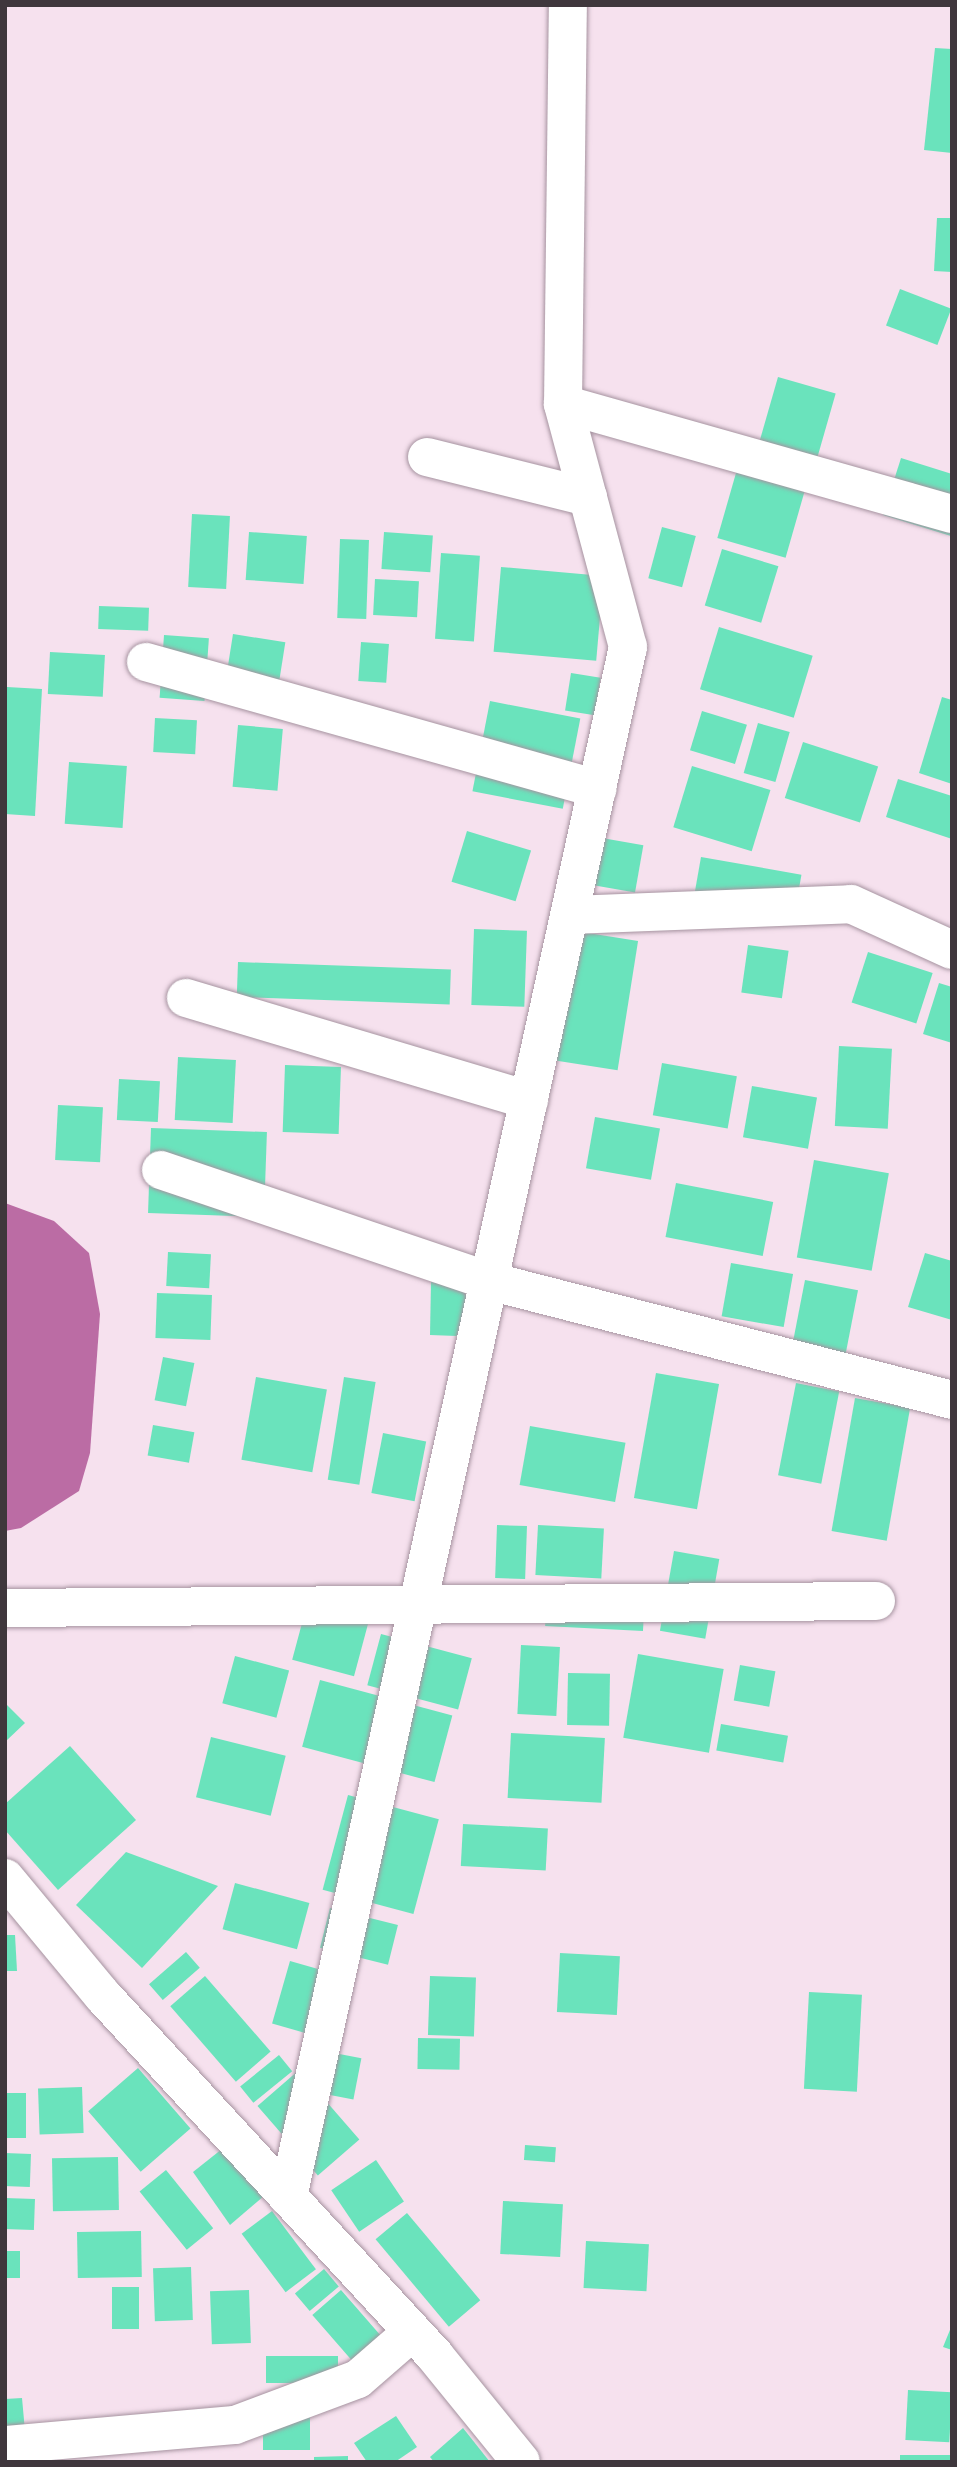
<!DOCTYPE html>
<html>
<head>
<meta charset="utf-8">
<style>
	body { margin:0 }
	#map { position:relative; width:957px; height:2467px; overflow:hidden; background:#f6e1ee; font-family:Poppins,sans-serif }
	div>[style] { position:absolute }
	.water>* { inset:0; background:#bb6ca4 }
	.building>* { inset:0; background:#6ae3bc; transform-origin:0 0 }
	.roads { filter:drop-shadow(0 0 2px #a693a0) drop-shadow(0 0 2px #a693a0) }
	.minor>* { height:38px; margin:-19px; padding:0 19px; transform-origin:19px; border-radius:19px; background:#fff }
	span { translate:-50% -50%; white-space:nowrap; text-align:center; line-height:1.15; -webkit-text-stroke:5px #fff; paint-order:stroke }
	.frame { position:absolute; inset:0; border:7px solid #3f373c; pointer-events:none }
</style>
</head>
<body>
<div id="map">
	<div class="water">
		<div style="clip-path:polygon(5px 1203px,54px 1221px,89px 1253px,100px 1314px,90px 1453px,79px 1491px,21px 1528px,5px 1531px)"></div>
	</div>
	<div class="building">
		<div style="clip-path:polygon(935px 48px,952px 49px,952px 153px,924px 150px)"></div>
		<div style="clip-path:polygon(937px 218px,952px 218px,952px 272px,934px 271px)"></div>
		<div style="left:900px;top:289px;width:55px;height:39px;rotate:21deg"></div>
		<div style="left:778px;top:377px;width:60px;height:73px;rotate:16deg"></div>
		<div style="clip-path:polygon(901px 458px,952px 474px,951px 536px,883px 515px)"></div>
		<div style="left:738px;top:466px;width:71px;height:75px;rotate:16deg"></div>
		<div style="left:192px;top:514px;width:38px;height:73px;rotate:3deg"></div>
		<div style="left:662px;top:527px;width:35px;height:53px;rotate:15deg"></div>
		<div style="left:249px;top:532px;width:58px;height:48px;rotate:4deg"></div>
		<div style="left:384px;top:532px;width:49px;height:37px;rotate:4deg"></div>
		<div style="left:340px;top:539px;width:29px;height:79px;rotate:2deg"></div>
		<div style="left:722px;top:549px;width:59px;height:59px;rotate:17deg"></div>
		<div style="left:441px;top:553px;width:39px;height:86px;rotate:4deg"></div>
		<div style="left:501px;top:567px;width:103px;height:85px;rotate:5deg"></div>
		<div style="left:375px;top:579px;width:44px;height:36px;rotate:3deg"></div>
		<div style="left:99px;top:606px;width:50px;height:23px;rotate:2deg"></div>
		<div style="left:719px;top:627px;width:98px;height:65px;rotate:17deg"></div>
		<div style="left:233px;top:634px;width:53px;height:68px;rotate:9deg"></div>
		<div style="left:164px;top:635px;width:45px;height:63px;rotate:4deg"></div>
		<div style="left:361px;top:642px;width:28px;height:39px;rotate:4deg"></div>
		<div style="left:50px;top:652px;width:55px;height:42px;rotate:3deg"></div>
		<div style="left:571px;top:673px;width:30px;height:38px;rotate:9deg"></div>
		<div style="clip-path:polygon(7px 687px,42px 689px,35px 816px,5px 814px)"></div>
		<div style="clip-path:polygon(942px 697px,952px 700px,952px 784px,919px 773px)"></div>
		<div style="left:490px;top:701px;width:92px;height:92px;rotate:11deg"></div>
		<div style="left:702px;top:711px;width:47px;height:41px;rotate:17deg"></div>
		<div style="left:155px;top:718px;width:42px;height:34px;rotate:3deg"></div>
		<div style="left:758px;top:723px;width:33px;height:52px;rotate:16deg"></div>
		<div style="left:238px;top:725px;width:45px;height:62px;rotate:5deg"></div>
		<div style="left:803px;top:742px;width:79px;height:59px;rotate:18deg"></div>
		<div style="left:69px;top:762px;width:58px;height:62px;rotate:4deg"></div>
		<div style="left:692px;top:766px;width:82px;height:64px;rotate:17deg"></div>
		<div style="clip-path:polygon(898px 779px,952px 796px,952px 839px,886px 817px)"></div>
		<div style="left:467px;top:831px;width:67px;height:53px;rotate:17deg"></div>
		<div style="left:602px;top:838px;width:42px;height:48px;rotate:10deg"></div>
		<div style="left:701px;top:857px;width:102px;height:51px;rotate:10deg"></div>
		<div style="left:474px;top:929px;width:53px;height:76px;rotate:2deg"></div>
		<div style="left:563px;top:929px;width:76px;height:131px;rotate:9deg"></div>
		<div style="left:748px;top:945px;width:41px;height:48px;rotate:8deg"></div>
		<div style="left:868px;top:952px;width:68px;height:53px;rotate:18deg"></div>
		<div style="left:238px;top:962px;width:213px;height:35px;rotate:2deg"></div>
		<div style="clip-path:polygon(939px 983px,952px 987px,952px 1043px,923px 1034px)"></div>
		<div style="left:839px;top:1046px;width:53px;height:80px;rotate:3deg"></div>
		<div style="left:178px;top:1057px;width:58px;height:63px;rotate:3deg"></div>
		<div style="left:662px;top:1063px;width:76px;height:53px;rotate:10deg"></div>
		<div style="left:285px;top:1065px;width:56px;height:67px;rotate:2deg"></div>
		<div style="left:119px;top:1079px;width:41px;height:41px;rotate:3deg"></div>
		<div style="left:752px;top:1086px;width:66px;height:52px;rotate:10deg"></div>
		<div style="left:58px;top:1105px;width:45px;height:55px;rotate:3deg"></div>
		<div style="left:595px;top:1117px;width:66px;height:52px;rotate:10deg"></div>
		<div style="left:151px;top:1128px;width:116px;height:85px;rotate:2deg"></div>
		<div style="left:814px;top:1160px;width:76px;height:99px;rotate:10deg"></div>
		<div style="left:676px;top:1183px;width:99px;height:55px;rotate:11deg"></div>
		<div style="left:168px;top:1252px;width:43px;height:34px;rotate:3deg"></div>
		<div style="clip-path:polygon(925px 1253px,952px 1261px,952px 1320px,908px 1307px)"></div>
		<div style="left:731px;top:1263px;width:63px;height:54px;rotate:10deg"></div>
		<div style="left:805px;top:1280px;width:54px;height:78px;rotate:11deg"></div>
		<div style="clip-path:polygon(431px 1282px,473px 1289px,457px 1336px,430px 1335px)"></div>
		<div style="left:157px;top:1293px;width:55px;height:45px;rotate:2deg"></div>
		<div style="left:163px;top:1357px;width:32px;height:44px;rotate:11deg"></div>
		<div style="left:656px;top:1373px;width:64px;height:127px;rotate:10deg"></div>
		<div style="left:256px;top:1377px;width:72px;height:84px;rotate:10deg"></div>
		<div style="left:344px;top:1377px;width:32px;height:104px;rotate:9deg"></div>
		<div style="left:796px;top:1383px;width:44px;height:94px;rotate:11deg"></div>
		<div style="left:855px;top:1398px;width:56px;height:135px;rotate:10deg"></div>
		<div style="left:153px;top:1425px;width:42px;height:31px;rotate:10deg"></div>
		<div style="left:530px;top:1426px;width:97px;height:60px;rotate:10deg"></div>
		<div style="left:383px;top:1433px;width:44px;height:61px;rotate:11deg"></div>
		<div style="left:497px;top:1525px;width:30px;height:53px;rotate:2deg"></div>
		<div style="left:538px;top:1525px;width:66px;height:50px;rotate:3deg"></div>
		<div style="left:674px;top:1551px;width:46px;height:81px;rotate:10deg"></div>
		<div style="left:547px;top:1590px;width:98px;height:36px;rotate:3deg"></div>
		<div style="left:309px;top:1597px;width:64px;height:65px;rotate:15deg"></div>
		<div style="left:381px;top:1634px;width:94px;height:53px;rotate:15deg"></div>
		<div style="left:521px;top:1645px;width:39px;height:69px;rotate:3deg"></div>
		<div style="left:638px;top:1654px;width:87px;height:85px;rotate:10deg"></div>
		<div style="left:235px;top:1656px;width:56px;height:49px;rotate:15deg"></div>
		<div style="left:740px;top:1665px;width:36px;height:36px;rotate:10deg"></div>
		<div style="left:568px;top:1673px;width:42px;height:52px;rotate:1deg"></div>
		<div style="left:320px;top:1680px;width:137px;height:69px;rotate:15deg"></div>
		<div style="clip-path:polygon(5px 1703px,25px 1723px,5px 1742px)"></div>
		<div style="left:721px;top:1724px;width:68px;height:27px;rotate:10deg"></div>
		<div style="left:511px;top:1733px;width:94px;height:65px;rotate:3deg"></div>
		<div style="left:211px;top:1737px;width:77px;height:62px;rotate:14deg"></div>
		<div style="clip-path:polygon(70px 1746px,136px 1820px,58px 1890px,5px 1830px,5px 1804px)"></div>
		<div style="left:348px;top:1795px;width:94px;height:98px;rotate:15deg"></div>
		<div style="left:463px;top:1824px;width:85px;height:42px;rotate:3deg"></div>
		<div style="clip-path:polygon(126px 1852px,218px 1886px,142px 1968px,76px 1905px)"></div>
		<div style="left:235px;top:1883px;width:77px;height:48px;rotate:15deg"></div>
		<div style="left:330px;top:1908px;width:70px;height:41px;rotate:14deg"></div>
		<div style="clip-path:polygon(5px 1935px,15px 1935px,17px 1971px,5px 1971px)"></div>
		<div style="left:186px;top:1952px;width:21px;height:49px;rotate:49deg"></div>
		<div style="left:560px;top:1953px;width:60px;height:59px;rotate:3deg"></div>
		<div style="left:290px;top:1961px;width:50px;height:65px;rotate:16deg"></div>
		<div style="left:205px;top:1976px;width:100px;height:46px;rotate:49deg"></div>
		<div style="left:430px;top:1976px;width:46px;height:59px;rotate:2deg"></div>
		<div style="left:809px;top:1992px;width:53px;height:97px;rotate:3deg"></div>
		<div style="left:418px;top:2038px;width:42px;height:31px;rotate:1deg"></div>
		<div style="left:329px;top:2052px;width:33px;height:42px;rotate:11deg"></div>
		<div style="left:279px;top:2055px;width:21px;height:50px;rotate:51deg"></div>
		<div style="left:138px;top:2068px;width:80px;height:66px;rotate:49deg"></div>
		<div style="left:299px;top:2070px;width:92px;height:55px;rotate:49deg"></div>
		<div style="left:82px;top:2087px;width:46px;height:44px;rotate:88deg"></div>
		<div style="left:5px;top:2093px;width:21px;height:45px"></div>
		<div style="clip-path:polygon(227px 2145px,271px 2190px,230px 2225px,193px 2172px)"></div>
		<div style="left:525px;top:2145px;width:31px;height:15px;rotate:4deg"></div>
		<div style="left:5px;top:2153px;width:26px;height:33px;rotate:2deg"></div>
		<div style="left:118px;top:2157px;width:53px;height:66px;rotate:89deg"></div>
		<div style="left:376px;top:2160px;width:50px;height:54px;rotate:56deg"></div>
		<div style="left:166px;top:2170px;width:75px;height:34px;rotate:51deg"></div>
		<div style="left:5px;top:2198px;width:30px;height:31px;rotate:2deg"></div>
		<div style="left:503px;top:2201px;width:60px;height:53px;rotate:3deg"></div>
		<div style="left:272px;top:2211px;width:73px;height:38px;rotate:53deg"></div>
		<div style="left:407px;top:2213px;width:114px;height:41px;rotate:50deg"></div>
		<div style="left:141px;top:2231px;width:46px;height:64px;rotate:89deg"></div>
		<div style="left:586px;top:2241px;width:63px;height:47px;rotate:3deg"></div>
		<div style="left:5px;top:2251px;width:15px;height:27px"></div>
		<div style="left:191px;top:2267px;width:53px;height:38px;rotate:88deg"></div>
		<div style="left:324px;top:2269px;width:23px;height:38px;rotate:50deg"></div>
		<div style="left:112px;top:2287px;width:27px;height:42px"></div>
		<div style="left:249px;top:2290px;width:53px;height:39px;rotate:88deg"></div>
		<div style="left:341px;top:2290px;width:67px;height:38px;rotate:49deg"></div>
		<div style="clip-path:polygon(952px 2325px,952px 2350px,943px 2347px)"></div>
		<div style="left:266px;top:2356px;width:72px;height:27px"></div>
		<div style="left:908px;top:2390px;width:44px;height:50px;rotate:3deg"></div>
		<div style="left:263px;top:2395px;width:47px;height:55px"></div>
		<div style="clip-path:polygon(22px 2398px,25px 2431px,5px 2432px,5px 2399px)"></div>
		<div style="clip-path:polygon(396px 2416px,417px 2447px,395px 2462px,367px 2462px,354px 2443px)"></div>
		<div style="clip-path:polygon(463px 2428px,490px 2462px,434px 2462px,430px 2457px)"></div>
		<div style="left:900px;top:2455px;width:52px;height:7px"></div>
		<div style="clip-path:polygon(348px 2456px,348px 2462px,314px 2462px,314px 2457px)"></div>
	</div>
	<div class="roads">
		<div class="minor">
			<div style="left:563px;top:404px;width:404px;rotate:15.8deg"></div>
			<div style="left:427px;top:457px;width:166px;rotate:14deg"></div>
			<div style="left:146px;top:662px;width:469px;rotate:15.7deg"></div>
			<div style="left:570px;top:915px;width:281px;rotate:-2.2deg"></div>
			<div style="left:851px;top:904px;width:111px;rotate:24.5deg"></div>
			<div style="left:186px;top:998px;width:358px;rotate:16.6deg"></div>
			<div style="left:161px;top:1170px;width:346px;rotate:18.7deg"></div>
			<div style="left:489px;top:1281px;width:478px;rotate:14.4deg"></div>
			<div style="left:5px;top:1608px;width:871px;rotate:-0.46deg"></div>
			<div style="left:5px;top:1878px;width:153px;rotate:50.3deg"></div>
			<div style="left:103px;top:1996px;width:490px;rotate:47.3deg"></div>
			<div style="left:435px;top:2356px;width:136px;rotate:50.9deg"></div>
			<div style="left:288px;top:2197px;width:1587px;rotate:-77.63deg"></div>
			<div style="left:628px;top:647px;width:252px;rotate:-105deg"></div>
			<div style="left:563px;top:404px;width:399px;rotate:-89.3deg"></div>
			<div style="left:5px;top:2445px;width:231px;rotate:-5deg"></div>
			<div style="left:235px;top:2425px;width:131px;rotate:-20.5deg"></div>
			<div style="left:358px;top:2379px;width:72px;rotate:-41deg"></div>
		</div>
	</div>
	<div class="frame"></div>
</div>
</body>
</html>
